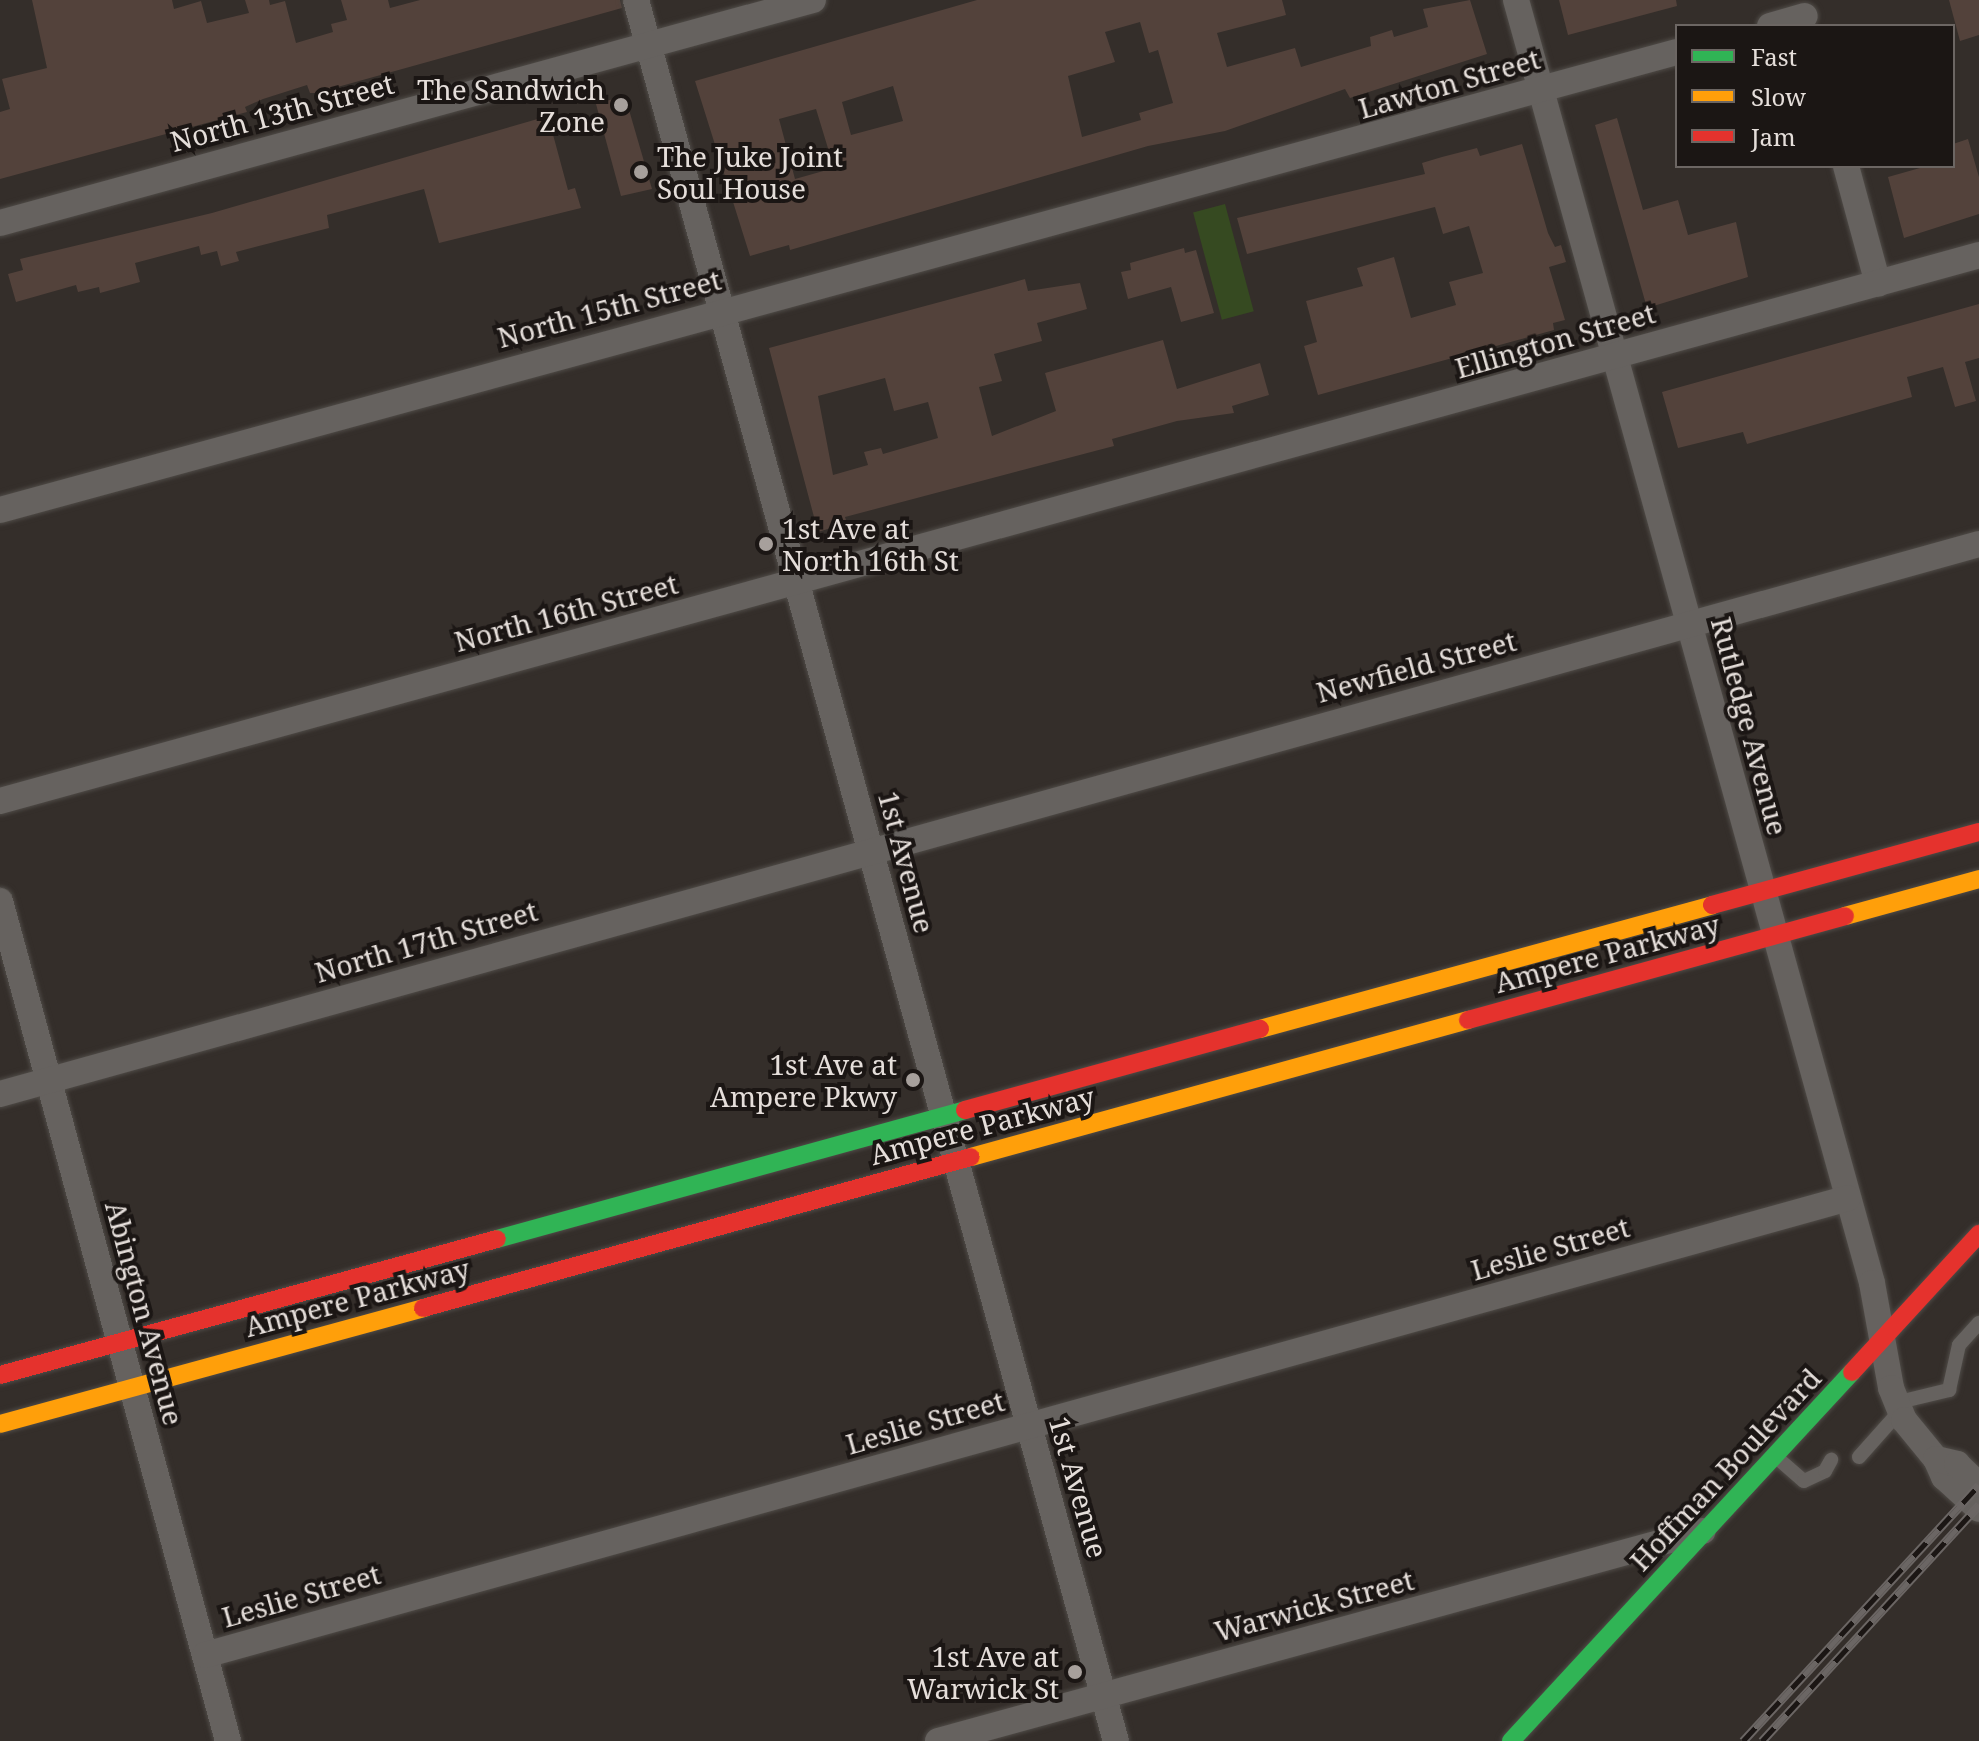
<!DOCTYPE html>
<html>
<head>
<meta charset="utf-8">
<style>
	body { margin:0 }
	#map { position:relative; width:1979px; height:1741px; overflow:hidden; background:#342e2a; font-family:"Noto Serif",serif }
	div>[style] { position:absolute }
	.green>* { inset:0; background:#364a21; transform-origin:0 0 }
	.building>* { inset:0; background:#53423b }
	.roads { filter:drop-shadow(0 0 2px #4f4b47) drop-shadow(0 0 2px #4f4b47) }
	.lane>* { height:14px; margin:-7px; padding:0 7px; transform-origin:7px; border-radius:7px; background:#66625f }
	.street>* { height:26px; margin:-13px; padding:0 13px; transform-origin:13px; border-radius:13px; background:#66625f }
	.fast>* { height:18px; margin:-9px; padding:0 9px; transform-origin:9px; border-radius:9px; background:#30b455 }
	.slow>* { height:18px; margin:-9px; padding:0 9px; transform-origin:9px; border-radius:9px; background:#ff9f0a }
	.jam>* { height:18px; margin:-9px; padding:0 9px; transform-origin:9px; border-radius:9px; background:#e5322d }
	.rail>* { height:9px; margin-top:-4.5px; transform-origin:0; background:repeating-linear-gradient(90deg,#1b1614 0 18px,#6b6664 0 36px); box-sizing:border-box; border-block:2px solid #6b6664 }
	.dots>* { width:22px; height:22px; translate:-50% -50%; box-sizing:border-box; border:4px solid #1b1614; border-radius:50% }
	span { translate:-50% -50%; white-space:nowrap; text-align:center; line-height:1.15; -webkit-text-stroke:8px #1b1614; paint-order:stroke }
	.street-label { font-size:28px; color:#e5deda }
	.poi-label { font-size:28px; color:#e5deda }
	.right { translate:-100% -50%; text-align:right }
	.left { translate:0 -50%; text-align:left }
	.legend { position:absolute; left:1675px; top:24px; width:280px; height:144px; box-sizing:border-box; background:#1b1614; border:2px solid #6c6663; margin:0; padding:10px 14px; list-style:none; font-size:24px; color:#e5deda }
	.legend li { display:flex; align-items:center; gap:16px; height:40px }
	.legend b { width:40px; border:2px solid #6c6663 }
</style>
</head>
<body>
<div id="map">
	<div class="green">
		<div style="left:1225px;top:204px;width:111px;height:33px;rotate:75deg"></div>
	</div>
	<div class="building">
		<div style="clip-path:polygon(32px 0,172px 0,174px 9px,201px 1px,207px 23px,249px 13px,245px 0,269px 0,270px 5px,285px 1px,296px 43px,333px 32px,331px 24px,347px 20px,341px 0,388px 0,390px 8px,420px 0,620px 0,622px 8px,316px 93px,310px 93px,307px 85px,263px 99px,245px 107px,247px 112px,0 179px,0 112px,10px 109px,2px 79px,47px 68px)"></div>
		<div style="clip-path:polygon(evenodd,977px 0,1282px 0,1286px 15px,1217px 33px,1227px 67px,1295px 48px,1301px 67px,1371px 46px,1370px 37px,1392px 30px,1394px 37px,1428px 27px,1423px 9px,1470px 0,1487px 54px,1350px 98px,1345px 89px,1225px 131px,1148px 146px,790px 250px,789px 245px,750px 256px,695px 81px,977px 0,1140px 22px,1149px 53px,1158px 50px,1173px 103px,1139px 113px,1141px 120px,1082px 137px,1068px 76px,1115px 62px,1105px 32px,1140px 22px,977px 0,893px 86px,903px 121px,851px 135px,842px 102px,893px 86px,977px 0,816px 109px,834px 168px,795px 179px,779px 119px,816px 109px)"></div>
		<div style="clip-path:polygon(1559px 0,1676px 0,1677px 6px,1568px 35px)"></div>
		<div style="clip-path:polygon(1949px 0,1979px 0,1979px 35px,1960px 41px)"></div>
		<div style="clip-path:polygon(620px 97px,627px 103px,652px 189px,621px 196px,596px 104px)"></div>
		<div style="clip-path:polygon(548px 116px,568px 190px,575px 188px,581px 208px,439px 243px,424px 189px,327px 215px,329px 228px,236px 252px,239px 261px,221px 266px,217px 251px,201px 255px,199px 246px,135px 263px,140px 282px,100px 293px,99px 287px,78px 292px,76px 285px,16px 302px,8px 274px,23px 270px,20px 259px,212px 213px)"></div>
		<div style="clip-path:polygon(1617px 118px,1643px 210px,1678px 200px,1688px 235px,1736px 222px,1748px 277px,1647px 308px,1595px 125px)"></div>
		<div style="clip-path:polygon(1968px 139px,1979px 177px,1979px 214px,1904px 238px,1888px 177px,1927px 166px,1953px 166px,1953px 144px)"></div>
		<div style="clip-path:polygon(1522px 144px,1548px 233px,1555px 247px,1561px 245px,1566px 262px,1549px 267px,1565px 320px,1553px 323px,1554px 330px,1318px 395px,1304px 346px,1317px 342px,1306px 301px,1363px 286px,1357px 268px,1394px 257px,1411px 318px,1456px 305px,1449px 282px,1483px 273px,1469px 226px,1443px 234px,1435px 207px,1247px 254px,1237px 218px,1425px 174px,1422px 163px,1442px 157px,1477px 148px,1480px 156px)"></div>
		<div style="clip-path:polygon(1184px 248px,1185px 253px,1196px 250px,1214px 313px,1181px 322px,1171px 287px,1128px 299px,1121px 272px,1131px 270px,1130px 263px)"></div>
		<div style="clip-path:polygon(evenodd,1025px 279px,1028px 291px,1080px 283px,1087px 309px,1037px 323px,1042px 341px,994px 354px,1002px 381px,979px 387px,992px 436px,1056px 411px,1045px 373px,1163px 340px,1177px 389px,1260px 363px,1269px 395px,1232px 406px,1234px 413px,1177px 421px,1112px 439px,1114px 446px,845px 517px,847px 523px,818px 532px,769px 348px,1025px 279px,885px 378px,894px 411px,928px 402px,938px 438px,883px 454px,881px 448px,864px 452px,868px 465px,833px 475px,818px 396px,885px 378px)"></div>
		<div style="clip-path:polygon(1979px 304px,1979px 358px,1965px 362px,1976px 401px,1955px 407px,1943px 367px,1907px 377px,1912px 397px,1747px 444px,1743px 432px,1678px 448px,1662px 392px)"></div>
	</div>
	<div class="roads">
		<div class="lane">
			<div style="left:1895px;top:1403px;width:56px;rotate:-13.5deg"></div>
			<div style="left:1949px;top:1390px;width:46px;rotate:-77.5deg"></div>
			<div style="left:1959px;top:1345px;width:30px;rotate:-48deg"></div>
			<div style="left:1775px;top:1456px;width:38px;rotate:41deg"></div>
			<div style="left:1804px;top:1481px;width:23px;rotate:-25deg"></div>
			<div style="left:1825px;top:1471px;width:13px;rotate:-61deg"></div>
			<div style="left:1859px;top:1457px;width:62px;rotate:-48.3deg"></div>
		</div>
		<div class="street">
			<div style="left:636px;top:0;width:1806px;rotate:74.59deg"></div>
			<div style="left:1516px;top:0;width:1331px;rotate:74.49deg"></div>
			<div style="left:1872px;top:1283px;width:107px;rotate:79.7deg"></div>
			<div style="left:1891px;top:1388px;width:35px;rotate:68deg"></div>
			<div style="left:1904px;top:1420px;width:50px;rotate:50.6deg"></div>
			<div style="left:1936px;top:1459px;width:20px;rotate:66deg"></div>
			<div style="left:1944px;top:1477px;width:47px;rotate:42.4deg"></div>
			<div style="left:1770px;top:26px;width:36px;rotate:-16deg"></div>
			<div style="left:1846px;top:166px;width:122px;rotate:74.8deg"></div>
			<div style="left:0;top:223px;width:843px;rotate:-15.34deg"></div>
			<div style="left:0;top:510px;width:1738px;rotate:-15.28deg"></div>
			<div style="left:0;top:801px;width:2053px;rotate:-15.42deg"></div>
			<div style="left:0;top:901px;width:870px;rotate:74.81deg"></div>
			<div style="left:0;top:1094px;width:2054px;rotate:-15.53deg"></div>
			<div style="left:1936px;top:1459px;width:22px;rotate:13deg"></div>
			<div style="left:1957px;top:1464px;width:30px;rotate:44deg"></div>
			<div style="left:205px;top:1655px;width:1705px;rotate:-15.54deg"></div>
			<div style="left:938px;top:1741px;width:793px;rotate:-15.35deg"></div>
		</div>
		<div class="fast">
			<div style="left:497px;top:1239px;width:485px;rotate:-15.4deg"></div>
			<div style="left:1511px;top:1741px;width:502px;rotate:-47.26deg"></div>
		</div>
		<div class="slow">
			<div style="left:1845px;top:916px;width:139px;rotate:-15.4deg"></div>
			<div style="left:1260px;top:1029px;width:469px;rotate:-15.3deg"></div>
			<div style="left:971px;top:1157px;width:516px;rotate:-15.41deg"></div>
			<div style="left:0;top:1424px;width:439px;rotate:-15.3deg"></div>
		</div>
		<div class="jam">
			<div style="left:1712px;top:905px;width:277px;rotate:-15.3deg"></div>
			<div style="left:1468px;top:1020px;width:391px;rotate:-15.4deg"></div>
			<div style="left:965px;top:1110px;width:306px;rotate:-15.4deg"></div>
			<div style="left:423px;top:1308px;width:568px;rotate:-15.41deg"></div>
			<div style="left:1852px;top:1372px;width:188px;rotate:-47.4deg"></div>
			<div style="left:0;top:1375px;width:515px;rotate:-15.3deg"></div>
		</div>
	</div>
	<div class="rail">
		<div style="left:1743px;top:1741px;width:348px;rotate:-47.3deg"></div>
		<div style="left:1762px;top:1741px;width:321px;rotate:-47.4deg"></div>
	</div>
	<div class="dots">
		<div style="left:621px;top:105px;background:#a7a09c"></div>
		<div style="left:641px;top:172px;background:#a7a09c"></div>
		<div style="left:766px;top:544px;background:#a7a09c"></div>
		<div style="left:913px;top:1080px;background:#a7a09c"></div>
		<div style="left:1075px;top:1672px;background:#a7a09c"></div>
	</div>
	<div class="street-label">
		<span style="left:1449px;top:83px;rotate:-16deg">Lawton Street</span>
		<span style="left:282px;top:112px;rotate:-15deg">North 13th Street</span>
		<span style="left:609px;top:308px;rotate:-15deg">North 15th Street</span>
		<span style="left:1555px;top:340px;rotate:-16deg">Ellington Street</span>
		<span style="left:566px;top:612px;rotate:-15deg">North 16th Street</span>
		<span style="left:1416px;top:666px;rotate:-15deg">Newfield Street</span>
		<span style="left:1750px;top:726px;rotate:75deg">Rutledge Avenue</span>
		<span style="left:907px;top:862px;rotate:75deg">1st Avenue</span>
		<span style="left:426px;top:941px;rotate:-16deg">North 17th Street</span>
		<span style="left:1607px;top:953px;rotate:-15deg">Ampere Parkway</span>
		<span style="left:982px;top:1125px;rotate:-15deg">Ampere Parkway</span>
		<span style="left:1550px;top:1248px;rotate:-16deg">Leslie Street</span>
		<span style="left:357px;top:1297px;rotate:-15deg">Ampere Parkway</span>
		<span style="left:145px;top:1313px;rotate:75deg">Abington Avenue</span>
		<span style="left:925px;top:1422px;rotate:-16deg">Leslie Street</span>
		<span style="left:1725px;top:1469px;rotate:-47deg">Hoffman Boulevard</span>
		<span style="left:1079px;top:1487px;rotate:74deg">1st Avenue</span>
		<span style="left:301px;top:1595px;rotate:-16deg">Leslie Street</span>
		<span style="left:1314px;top:1605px;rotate:-15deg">Warwick Street</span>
	</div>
	<div class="poi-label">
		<span class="right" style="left:605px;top:105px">The Sandwich<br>Zone</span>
		<span class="left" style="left:657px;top:172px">The Juke Joint<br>Soul House</span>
		<span class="left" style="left:782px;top:544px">1st Ave at<br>North 16th St</span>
		<span class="right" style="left:897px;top:1080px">1st Ave at<br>Ampere Pkwy</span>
		<span class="right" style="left:1059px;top:1672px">1st Ave at<br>Warwick St</span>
	</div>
	<ul class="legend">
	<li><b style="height:10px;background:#30b455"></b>Fast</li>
	<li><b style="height:10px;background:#ff9f0a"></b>Slow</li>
	<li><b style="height:10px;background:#e5322d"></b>Jam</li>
	</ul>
</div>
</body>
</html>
